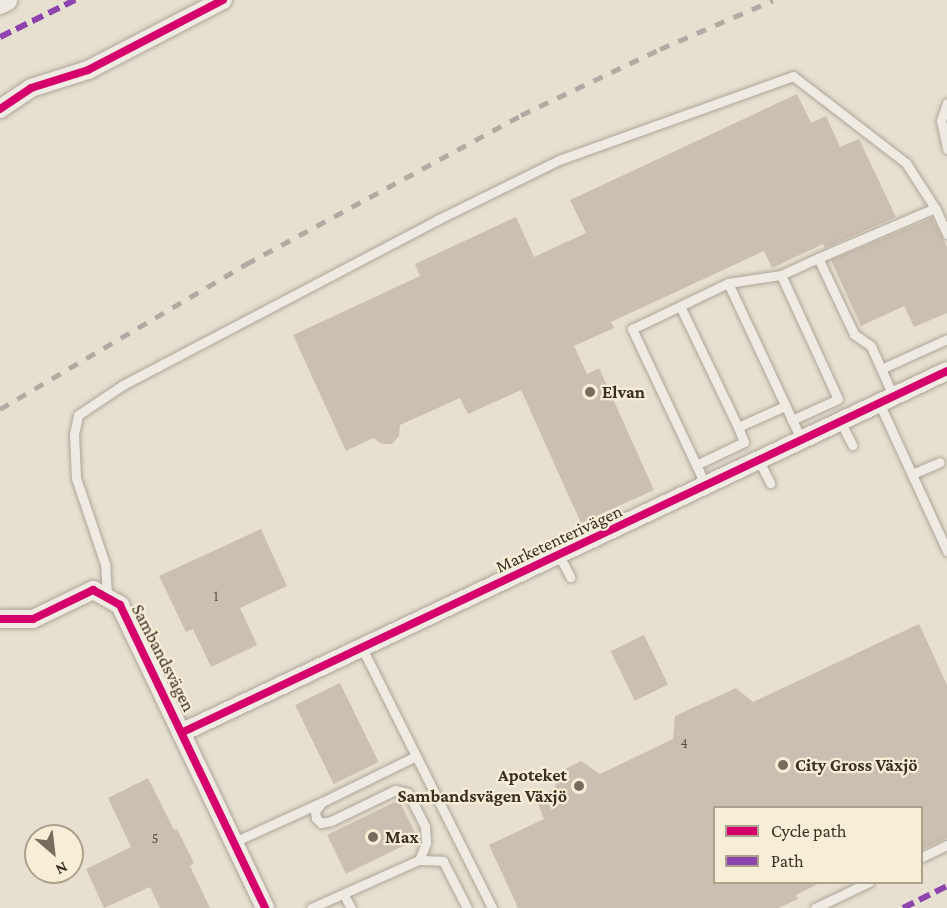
<!DOCTYPE html>
<html>
<head>
<meta charset="utf-8">
<style>
	body { margin:0 }
	#map { position:relative; width:947px; height:908px; overflow:hidden; background:#e7e0d1; font-family:"Crimson Pro",serif }
	div>[style] { position:absolute }
	.building>* { inset:0; background:#cbbfb2; transform-origin:0 0 }
	.roads { filter:drop-shadow(0 0 2px #ada599) drop-shadow(0 0 2px #ada599) }
	.service>* { height:9px; margin:-4.5px; padding:0 4.5px; transform-origin:4.5px; border-radius:4.5px; background:#efebe3 }
	.minor>* { height:18px; margin:-9px; padding:0 9px; transform-origin:9px; border-radius:9px; background:#efebe3 }
	.tertiary>* { height:22px; margin:-11px; padding:0 11px; transform-origin:11px; border-radius:11px; background:#efebe3 }
	.rail>* { height:4.5px; margin-top:-2.25px; transform-origin:0; background:repeating-linear-gradient(90deg,#afaaa2 0 10px,transparent 0 20px) }
	.quiet>* { height:6px; margin-top:-3px; transform-origin:0; background:repeating-linear-gradient(90deg,#8e44ad 0 12px,transparent 0 18px) }
	.cycleway>* { height:8px; margin:-4px; padding:0 4px; transform-origin:4px; border-radius:4px; background:#d6006c }
	.dots>* { width:16px; height:16px; translate:-50% -50%; box-sizing:border-box; border:3px solid #f7eed8; border-radius:50% }
	span { translate:-50% -50%; white-space:nowrap; text-align:center; line-height:1.15; -webkit-text-stroke:4.5px #f7eed8; paint-order:stroke }
	.number-label { font-size:15px; color:#605244 }
	.number-label span { -webkit-text-stroke-width:0 }
	.poi-label { font-size:18px; color:#3d2e20; font-weight:700 }
	.left { translate:0 -50%; text-align:left }
	.right { translate:-100% -50%; text-align:right }
	.street-label { font-size:18px; color:#3d2e20 }
	.legend { position:absolute; left:713px; top:806px; width:210px; height:78px; box-sizing:border-box; background:#f7eed8; border:2px solid #ada18e; margin:0; padding:8px 10px; list-style:none; font-size:18px; color:#3d2e20 }
	.legend li { display:flex; align-items:center; gap:12px; height:30px }
	.legend b { width:30px; border:2px solid #ada18e }
	.north { position:absolute; left:24px; top:824px; width:60px; height:60px; box-sizing:border-box; background:#f7eed8; border:2px solid #ada18e; border-radius:50%; rotate:152deg; font-size:16px; font-weight:700; line-height:24px; text-align:center; color:#3d2e20 }
	.north::after { content:''; display:block; margin:auto; width:21px; height:27px; background:#786c5e; clip-path:polygon(50% 0,100% 100%,50% 72%,0 100%) }
</style>
</head>
<body>
<div id="map">
	<div class="building">
		<div style="clip-path:polygon(797px 94px,811px 123px,826px 116px,840px 147px,859px 139px,896px 217px,825px 248px,823px 244px,772px 268px,764px 251px,611px 322px,614px 328px,574px 346px,587px 374px,599px 368px,654px 490px,581px 523px,521px 390px,468px 414px,460px 398px,400px 425px,399px 436px,392px 444px,382px 444px,373px 438px,346px 451px,293px 335px,420px 276px,415px 264px,516px 217px,534px 257px,586px 233px,570px 200px)"></div>
		<div style="clip-path:polygon(932px 218px,947px 247px,947px 313px,914px 327px,904px 306px,861px 326px,831px 260px)"></div>
		<div style="clip-path:polygon(261px 529px,287px 586px,240px 608px,257px 645px,211px 667px,193px 629px,186px 632px,159px 576px)"></div>
		<div style="clip-path:polygon(919px 624px,947px 685px,947px 838px,921px 850px,921px 807px,714px 807px,714px 882px,822px 882px,796px 895px,798px 899px,778px 908px,518px 908px,489px 845px,544px 819px,536px 799px,555px 788px,557px 773px,581px 761px,600px 774px,673px 739px,675px 716px,736px 688px,753px 702px)"></div>
		<div style="left:644px;top:635px;width:55px;height:37px;rotate:64deg"></div>
		<div style="left:340px;top:683px;width:88px;height:50px;rotate:64deg"></div>
		<div style="clip-path:polygon(148px 778px,174px 830px,177px 829px,194px 863px,190px 866px,210px 908px,160px 908px,150px 887px,104px 908px,86px 869px,131px 847px,108px 798px)"></div>
		<div style="left:399px;top:800px;width:43px;height:80px;rotate:64deg"></div>
	</div>
	<div class="roads">
		<div class="service">
			<div style="left:947px;top:103px;width:18px;rotate:109deg"></div>
			<div style="left:941px;top:120px;width:30px;rotate:78deg"></div>
			<div style="left:781px;top:275px;width:41px;rotate:-24.7deg"></div>
			<div style="left:728px;top:283px;width:54px;rotate:-8.6deg"></div>
			<div style="left:781px;top:275px;width:136px;rotate:65.3deg"></div>
			<div style="left:838px;top:399px;width:51px;rotate:155.5deg"></div>
			<div style="left:680px;top:306px;width:134px;rotate:64.4deg"></div>
			<div style="left:881px;top:369px;width:72px;rotate:-24.4deg"></div>
			<div style="left:894px;top:398px;width:57px;rotate:-113.9deg"></div>
			<div style="left:871px;top:346px;width:21px;rotate:-145deg"></div>
			<div style="left:854px;top:334px;width:84px;rotate:-115.3deg"></div>
			<div style="left:818px;top:258px;width:127px;rotate:-23.1deg"></div>
			<div style="left:935px;top:208px;width:29px;rotate:65deg"></div>
			<div style="left:880px;top:405px;width:161px;rotate:65.3deg"></div>
			<div style="left:841px;top:423px;width:25px;rotate:63deg"></div>
			<div style="left:759px;top:461px;width:25px;rotate:63deg"></div>
			<div style="left:696px;top:465px;width:53px;rotate:-25.6deg"></div>
			<div style="left:744px;top:442px;width:16px;rotate:-112deg"></div>
			<div style="left:738px;top:427px;width:51px;rotate:-24.1deg"></div>
			<div style="left:912px;top:474px;width:30px;rotate:-23deg"></div>
			<div style="left:706px;top:486px;width:174px;rotate:-115.2deg"></div>
			<div style="left:632px;top:329px;width:106px;rotate:-25.6deg"></div>
			<div style="left:728px;top:283px;width:174px;rotate:64.9deg"></div>
			<div style="left:559px;top:555px;width:25px;rotate:63deg"></div>
			<div style="left:107px;top:597px;width:33px;rotate:-93deg"></div>
			<div style="left:105px;top:564px;width:91px;rotate:-108.6deg"></div>
			<div style="left:76px;top:478px;width:44px;rotate:-92.6deg"></div>
			<div style="left:74px;top:434px;width:19px;rotate:-78deg"></div>
			<div style="left:78px;top:415px;width:54px;rotate:-33.7deg"></div>
			<div style="left:123px;top:385px;width:355px;rotate:-27.7deg"></div>
			<div style="left:437px;top:220px;width:136px;rotate:-26.2deg"></div>
			<div style="left:559px;top:160px;width:249px;rotate:-19.7deg"></div>
			<div style="left:793px;top:76px;width:143px;rotate:37.6deg"></div>
			<div style="left:906px;top:163px;width:54px;rotate:57.2deg"></div>
			<div style="left:362px;top:648px;width:291px;rotate:63.4deg"></div>
			<div style="left:416px;top:756px;width:105px;rotate:153.9deg"></div>
			<div style="left:322px;top:802px;width:11px;rotate:128deg"></div>
			<div style="left:315px;top:811px;width:7px;rotate:82deg"></div>
			<div style="left:316px;top:818px;width:7px;rotate:45deg"></div>
			<div style="left:321px;top:823px;width:10px;rotate:-11deg"></div>
			<div style="left:331px;top:821px;width:71px;rotate:-25.8deg"></div>
			<div style="left:395px;top:790px;width:13px;rotate:13deg"></div>
			<div style="left:408px;top:793px;width:38px;rotate:63deg"></div>
			<div style="left:425px;top:827px;width:16px;rotate:86deg"></div>
			<div style="left:426px;top:843px;width:18px;rotate:112deg"></div>
			<div style="left:234px;top:842px;width:94px;rotate:-24.4deg"></div>
			<div style="left:922px;top:857px;width:28px;rotate:-26deg"></div>
			<div style="left:344px;top:895px;width:15px;rotate:62deg"></div>
			<div style="left:311px;top:908px;width:118px;rotate:-24deg"></div>
			<div style="left:419px;top:860px;width:24px;rotate:2deg"></div>
			<div style="left:443px;top:861px;width:53px;rotate:62.9deg"></div>
			<div style="left:815px;top:908px;width:60px;rotate:-25.7deg"></div>
		</div>
		<div class="minor">
			<div style="left:0;top:109px;width:37px;rotate:-34deg"></div>
			<div style="left:31px;top:88px;width:60px;rotate:-17.5deg"></div>
			<div style="left:88px;top:70px;width:152px;rotate:-27.4deg"></div>
			<div style="left:0;top:619px;width:33px"></div>
			<div style="left:33px;top:619px;width:67px;rotate:-25.8deg"></div>
			<div style="left:93px;top:590px;width:31px;rotate:29deg"></div>
			<div style="left:120px;top:605px;width:336px;rotate:64.4deg"></div>
			<div style="left:183px;top:732px;width:845px;rotate:-25.29deg"></div>
		</div>
		<div class="tertiary">
			<div style="left:0;top:3px;width:7px;rotate:-27deg"></div>
		</div>
	</div>
	<div class="rail">
		<div style="left:0;top:409px;width:286px;rotate:-30.5deg"></div>
		<div style="left:246px;top:264px;width:313px;rotate:-28.4deg"></div>
		<div style="left:521px;top:115px;width:154px;rotate:-25.4deg"></div>
		<div style="left:660px;top:49px;width:123px;rotate:-23.4deg"></div>
	</div>
	<div class="quiet">
		<div style="left:0;top:37px;width:84px;rotate:-26.3deg"></div>
		<div style="left:903px;top:908px;width:49px;rotate:-26.6deg"></div>
	</div>
	<div class="cycleway">
		<div style="left:0;top:109px;width:37px;rotate:-34deg"></div>
		<div style="left:31px;top:88px;width:60px;rotate:-17.5deg"></div>
		<div style="left:88px;top:70px;width:152px;rotate:-27.4deg"></div>
		<div style="left:0;top:619px;width:33px"></div>
		<div style="left:33px;top:619px;width:67px;rotate:-25.8deg"></div>
		<div style="left:93px;top:590px;width:31px;rotate:29deg"></div>
		<div style="left:120px;top:605px;width:336px;rotate:64.4deg"></div>
		<div style="left:183px;top:732px;width:845px;rotate:-25.29deg"></div>
	</div>
	<div class="dots">
		<div style="left:590px;top:392px;background:#786c5e"></div>
		<div style="left:783px;top:765px;background:#786c5e"></div>
		<div style="left:579px;top:786px;background:#786c5e"></div>
		<div style="left:373px;top:837px;background:#786c5e"></div>
	</div>
	<div class="number-label">
		<span style="left:216px;top:597px">1</span>
		<span style="left:684px;top:744px">4</span>
		<span style="left:155px;top:839px">5</span>
	</div>
	<div class="poi-label">
		<span class="left" style="left:602px;top:392px">Elvan</span>
		<span class="left" style="left:795px;top:765px">City Gross Växjö</span>
		<span class="right" style="left:567px;top:786px">Apoteket<br>Sambandsvägen Växjö</span>
		<span class="left" style="left:385px;top:837px">Max</span>
	</div>
	<div class="street-label">
		<span style="left:559px;top:539px;rotate:-25deg">Marketenterivägen</span>
		<span style="left:163px;top:658px;rotate:63deg">Sambandsvägen</span>
	</div>
	<ul class="legend">
	<li><b style="height:8px;background:#d6006c"></b>Cycle path</li>
	<li><b style="height:8px;background:#8e44ad"></b>Path</li>
	</ul>
	<div class="north">N</div>
</div>
</body>
</html>
